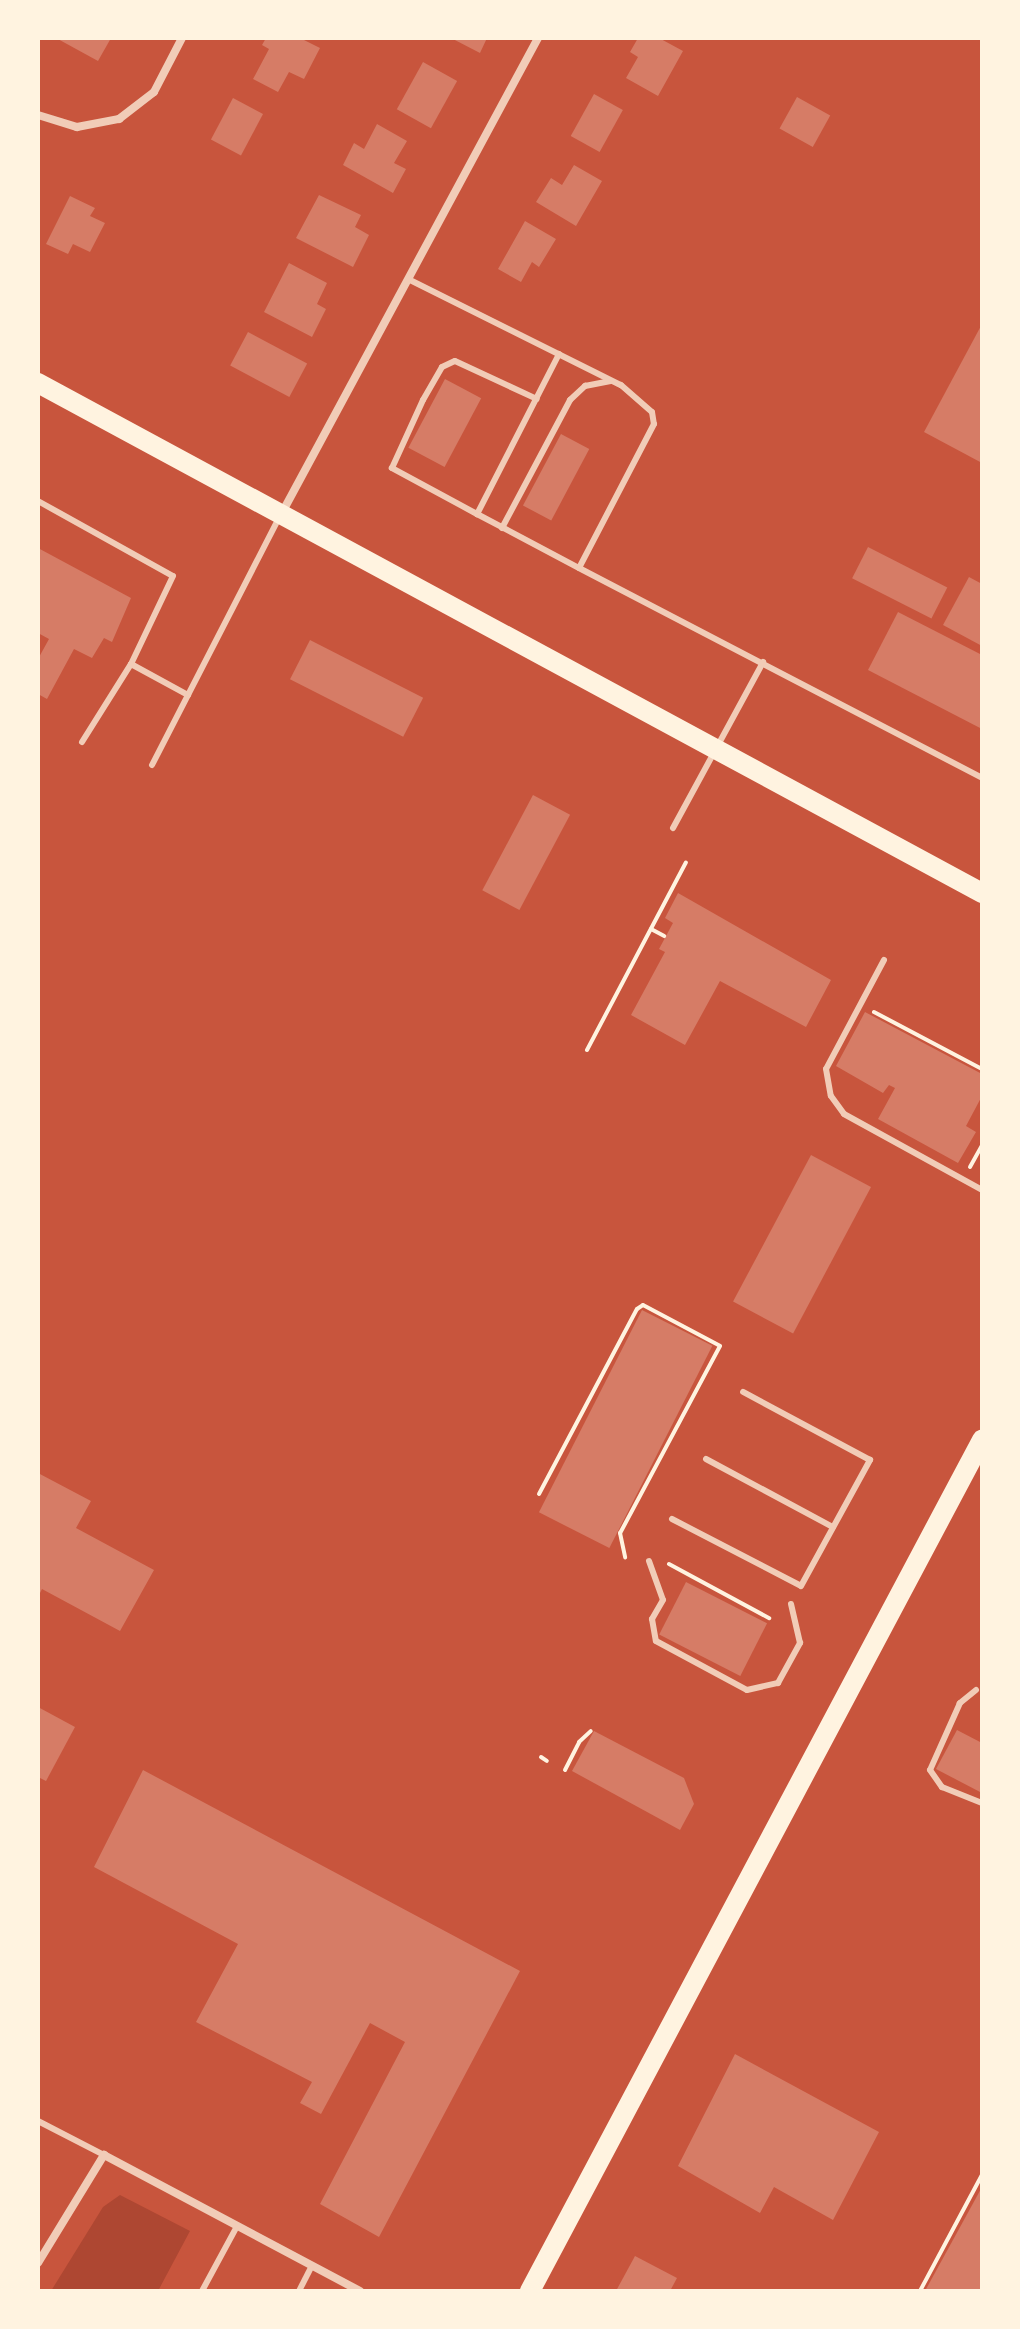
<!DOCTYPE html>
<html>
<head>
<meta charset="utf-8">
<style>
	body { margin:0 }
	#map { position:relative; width:1020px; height:2329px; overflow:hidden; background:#c8553d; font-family:"Varela Round",sans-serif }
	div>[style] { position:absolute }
	.green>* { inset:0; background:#ae4732 }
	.building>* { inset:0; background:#d67c66; transform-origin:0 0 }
	.path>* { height:4px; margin:-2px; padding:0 2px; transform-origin:2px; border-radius:2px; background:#fff3e0 }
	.service>* { height:6px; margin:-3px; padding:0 3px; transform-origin:3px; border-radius:3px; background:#f1ccb7 }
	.minor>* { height:8px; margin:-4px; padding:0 4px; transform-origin:4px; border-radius:4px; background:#f1ccb7 }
	.primary>* { height:20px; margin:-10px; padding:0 10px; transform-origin:10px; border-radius:10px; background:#fff3e0 }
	span { translate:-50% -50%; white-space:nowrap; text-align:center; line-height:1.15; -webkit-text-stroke:8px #fff3e0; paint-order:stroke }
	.frame { position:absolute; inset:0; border:40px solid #fff3e0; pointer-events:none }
</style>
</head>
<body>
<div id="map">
	<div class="green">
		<div style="clip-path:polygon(120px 2195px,190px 2231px,158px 2291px,51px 2291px,103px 2207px)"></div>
	</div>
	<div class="building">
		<div style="clip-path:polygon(56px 38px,111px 38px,98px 61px)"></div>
		<div style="clip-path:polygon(266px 38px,300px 38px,320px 48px,304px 79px,289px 72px,278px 92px,253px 79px,269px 49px,262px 45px)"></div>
		<div style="clip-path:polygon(451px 38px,487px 38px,480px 53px)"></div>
		<div style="clip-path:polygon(638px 38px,659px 38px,683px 51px,658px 96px,626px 78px,638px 57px,630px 52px)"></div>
		<div style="left:423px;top:62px;width:39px;height:54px;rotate:29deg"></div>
		<div style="left:594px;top:94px;width:33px;height:48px;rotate:29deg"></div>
		<div style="left:797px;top:97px;width:38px;height:36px;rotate:29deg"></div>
		<div style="left:233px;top:98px;width:34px;height:47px;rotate:28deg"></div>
		<div style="clip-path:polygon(377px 124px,407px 141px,394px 163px,406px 169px,393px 193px,343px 165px,354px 143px,364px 149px)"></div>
		<div style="clip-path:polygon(574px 165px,602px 181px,576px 226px,536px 202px,551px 178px,562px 185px)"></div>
		<div style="clip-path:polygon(319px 195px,361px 215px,355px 227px,369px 235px,353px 267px,296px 238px)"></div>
		<div style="clip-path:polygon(70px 196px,95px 208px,90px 216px,105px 223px,90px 252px,73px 244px,68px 254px,46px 244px)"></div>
		<div style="clip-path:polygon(525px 221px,556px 239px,539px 267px,532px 262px,521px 282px,498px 269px)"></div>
		<div style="clip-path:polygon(289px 263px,327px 283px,317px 304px,326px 309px,312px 337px,264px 312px)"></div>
		<div style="clip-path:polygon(982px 324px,982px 463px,924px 432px)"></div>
		<div style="left:248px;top:332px;width:67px;height:38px;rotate:28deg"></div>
		<div style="left:445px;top:379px;width:41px;height:78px;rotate:28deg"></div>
		<div style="left:561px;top:434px;width:32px;height:81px;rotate:28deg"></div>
		<div style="left:868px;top:547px;width:89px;height:35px;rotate:27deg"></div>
		<div style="clip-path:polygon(38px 548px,131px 598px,112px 642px,104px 638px,92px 658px,74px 649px,47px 699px,38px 694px,38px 659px,49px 639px,38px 633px)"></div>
		<div style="clip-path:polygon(969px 577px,982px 584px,982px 646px,943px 625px)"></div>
		<div style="clip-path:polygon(898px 612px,982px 655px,982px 729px,868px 670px)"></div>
		<div style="left:310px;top:640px;width:127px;height:44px;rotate:27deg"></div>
		<div style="left:533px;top:795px;width:42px;height:108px;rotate:28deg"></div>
		<div style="clip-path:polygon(678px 893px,831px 980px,806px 1027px,720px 981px,685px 1045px,631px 1015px,665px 952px,659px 949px,673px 923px,665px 918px)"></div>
		<div style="clip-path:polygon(865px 1012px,982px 1074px,982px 1096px,966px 1126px,976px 1132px,958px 1163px,878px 1119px,895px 1088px,889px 1085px,883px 1093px,836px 1066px)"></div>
		<div style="left:811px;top:1155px;width:68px;height:166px;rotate:28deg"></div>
		<div style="left:642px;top:1310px;width:79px;height:227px;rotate:27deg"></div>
		<div style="clip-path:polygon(38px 1473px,91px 1501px,76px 1528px,154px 1570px,120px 1631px,42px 1589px,38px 1597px)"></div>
		<div style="left:686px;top:1582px;width:91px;height:59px;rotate:27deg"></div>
		<div style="clip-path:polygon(38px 1707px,75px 1727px,46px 1781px,38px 1777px)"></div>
		<div style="clip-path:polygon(957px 1730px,982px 1743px,982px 1793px,936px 1769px)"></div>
		<div style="clip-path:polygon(594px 1731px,684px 1778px,694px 1804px,680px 1830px,572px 1771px)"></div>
		<div style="clip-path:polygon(143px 1770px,520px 1971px,379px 2237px,320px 2204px,405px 2042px,370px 2023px,321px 2114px,300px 2103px,312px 2082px,196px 2022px,238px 1944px,94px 1867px)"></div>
		<div style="clip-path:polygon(735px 2054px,879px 2132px,833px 2220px,774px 2187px,760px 2213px,678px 2166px)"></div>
		<div style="clip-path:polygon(982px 2187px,982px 2291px,925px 2291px)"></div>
		<div style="clip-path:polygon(635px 2256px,677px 2278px,670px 2291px,616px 2291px)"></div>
	</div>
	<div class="path">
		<div style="left:651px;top:929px;width:15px;rotate:28deg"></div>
		<div style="left:874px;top:1012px;width:122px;rotate:27.8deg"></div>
		<div style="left:587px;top:1050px;width:212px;rotate:-62.2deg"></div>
		<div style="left:970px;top:1167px;width:25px;rotate:-61deg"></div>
		<div style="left:539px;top:1494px;width:209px;rotate:-62.1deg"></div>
		<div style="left:637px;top:1309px;width:7px;rotate:-34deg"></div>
		<div style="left:643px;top:1305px;width:87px;rotate:28deg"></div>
		<div style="left:720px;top:1346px;width:212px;rotate:118.1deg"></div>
		<div style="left:620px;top:1533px;width:25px;rotate:78deg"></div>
		<div style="left:669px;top:1564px;width:114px;rotate:28.4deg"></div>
		<div style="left:541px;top:1757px;width:7px;rotate:34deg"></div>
		<div style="left:565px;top:1770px;width:31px;rotate:-63deg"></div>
		<div style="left:579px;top:1742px;width:16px;rotate:-43deg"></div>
		<div style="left:920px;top:2291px;width:132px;rotate:-61.9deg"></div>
	</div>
	<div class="service">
		<div style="left:408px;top:279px;width:238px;rotate:26.5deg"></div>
		<div style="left:621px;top:385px;width:41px;rotate:41.1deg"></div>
		<div style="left:652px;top:412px;width:12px;rotate:81deg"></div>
		<div style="left:654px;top:424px;width:162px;rotate:117.5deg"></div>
		<div style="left:579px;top:568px;width:454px;rotate:27.5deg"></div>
		<div style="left:559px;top:354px;width:180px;rotate:117.1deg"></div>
		<div style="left:477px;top:514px;width:115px;rotate:27.9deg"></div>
		<div style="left:38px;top:501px;width:154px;rotate:29.1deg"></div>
		<div style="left:173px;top:576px;width:98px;rotate:115.5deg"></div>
		<div style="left:131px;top:664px;width:65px;rotate:28.5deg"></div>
		<div style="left:477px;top:514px;width:97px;rotate:-151.6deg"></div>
		<div style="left:392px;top:468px;width:75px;rotate:-65.5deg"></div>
		<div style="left:423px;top:400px;width:38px;rotate:-60deg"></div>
		<div style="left:442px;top:367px;width:14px;rotate:-25deg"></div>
		<div style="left:455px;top:361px;width:90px;rotate:24.9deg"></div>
		<div style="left:502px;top:528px;width:145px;rotate:-62deg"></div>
		<div style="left:570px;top:400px;width:21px;rotate:-43deg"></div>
		<div style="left:585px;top:386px;width:26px;rotate:-11deg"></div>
		<div style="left:82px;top:742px;width:92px;rotate:-57.9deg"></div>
		<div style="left:152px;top:765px;width:278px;rotate:-62.8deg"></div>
		<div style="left:673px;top:828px;width:189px;rotate:-61.5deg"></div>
		<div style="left:884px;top:960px;width:123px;rotate:118deg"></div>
		<div style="left:826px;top:1069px;width:27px;rotate:80deg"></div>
		<div style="left:831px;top:1096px;width:22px;rotate:54deg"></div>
		<div style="left:844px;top:1114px;width:158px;rotate:28.8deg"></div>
		<div style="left:706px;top:1459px;width:144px;rotate:28.2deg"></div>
		<div style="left:672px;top:1519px;width:145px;rotate:27.4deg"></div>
		<div style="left:801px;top:1586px;width:144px;rotate:-61.3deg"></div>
		<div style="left:870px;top:1460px;width:144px;rotate:-151.8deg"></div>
		<div style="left:649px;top:1561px;width:41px;rotate:70.3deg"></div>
		<div style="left:663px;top:1600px;width:22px;rotate:120deg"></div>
		<div style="left:652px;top:1619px;width:22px;rotate:80deg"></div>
		<div style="left:656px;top:1641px;width:103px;rotate:28.3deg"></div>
		<div style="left:747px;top:1690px;width:32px;rotate:-13deg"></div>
		<div style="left:778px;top:1683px;width:46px;rotate:-61.2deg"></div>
		<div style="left:800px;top:1643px;width:40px;rotate:-103deg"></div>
		<div style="left:976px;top:1690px;width:21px;rotate:141deg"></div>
		<div style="left:960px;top:1703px;width:73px;rotate:114.1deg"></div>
		<div style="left:930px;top:1770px;width:21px;rotate:55deg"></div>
		<div style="left:942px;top:1787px;width:43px;rotate:21.8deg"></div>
		<div style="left:38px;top:2121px;width:74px;rotate:27.3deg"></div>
		<div style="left:202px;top:2291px;width:72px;rotate:-61.6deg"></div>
		<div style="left:299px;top:2291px;width:28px;rotate:-63deg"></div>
	</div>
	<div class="minor">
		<div style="left:38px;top:115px;width:41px;rotate:17.1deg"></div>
		<div style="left:77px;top:127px;width:43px;rotate:-10.8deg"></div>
		<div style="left:119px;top:119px;width:44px;rotate:-37.6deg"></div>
		<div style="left:154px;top:92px;width:61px;rotate:-62.6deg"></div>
		<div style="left:283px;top:511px;width:537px;rotate:-61.67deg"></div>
		<div style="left:38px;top:2263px;width:127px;rotate:-58.6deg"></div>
		<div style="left:104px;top:2155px;width:290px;rotate:28deg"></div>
	</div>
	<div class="primary">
		<div style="left:38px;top:383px;width:1073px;rotate:28.38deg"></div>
		<div style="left:530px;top:2291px;width:964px;rotate:-62.03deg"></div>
	</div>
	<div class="frame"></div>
</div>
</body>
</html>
